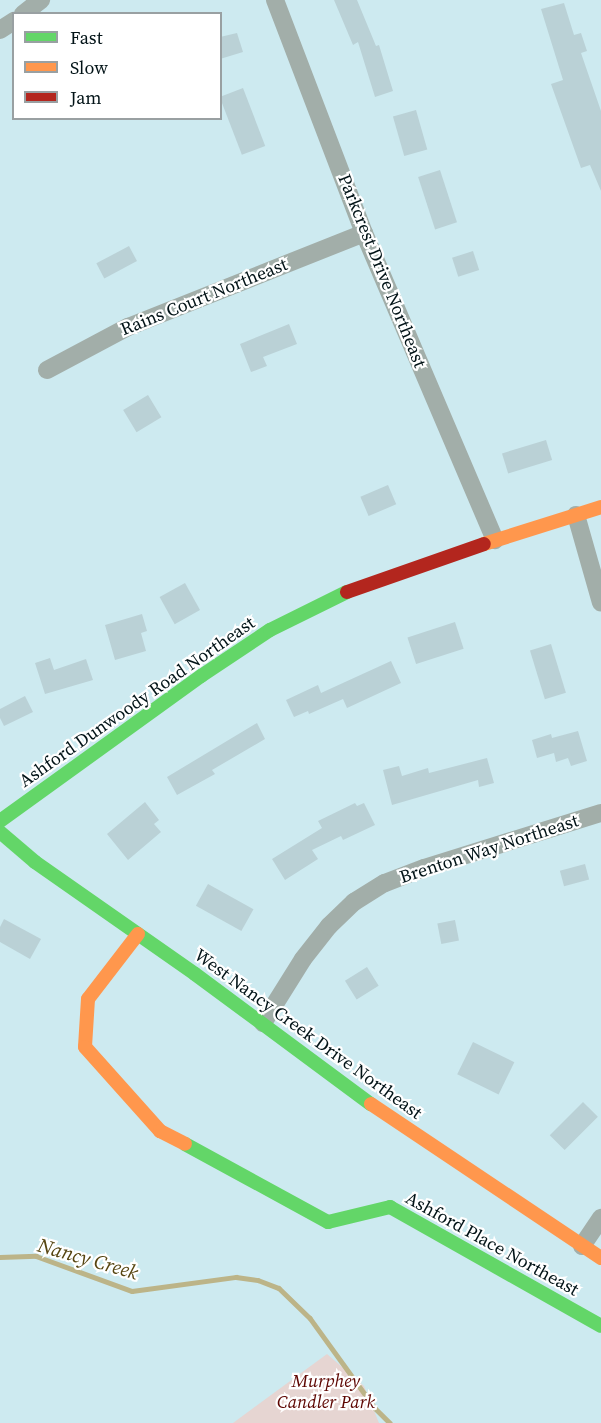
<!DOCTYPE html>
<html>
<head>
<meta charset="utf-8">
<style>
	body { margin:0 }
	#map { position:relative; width:601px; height:1423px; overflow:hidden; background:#cdeaf0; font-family:"Source Serif 4",serif }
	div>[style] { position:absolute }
	.green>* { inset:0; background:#e6d5d2 }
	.stream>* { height:4.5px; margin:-2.25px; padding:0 2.25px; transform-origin:2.25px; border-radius:2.25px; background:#bcb488 }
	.building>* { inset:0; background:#bad1d6; transform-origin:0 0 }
	.street>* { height:18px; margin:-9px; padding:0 9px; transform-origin:9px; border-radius:9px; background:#a2aea9 }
	.fast>* { height:14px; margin:-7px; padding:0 7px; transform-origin:7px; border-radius:7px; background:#63d668 }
	.slow>* { height:14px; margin:-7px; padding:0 7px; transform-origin:7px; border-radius:7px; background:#ff974d }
	.jam>* { height:14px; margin:-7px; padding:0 7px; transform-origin:7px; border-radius:7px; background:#b3261e }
	span { translate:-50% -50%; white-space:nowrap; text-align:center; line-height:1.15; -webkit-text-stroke:4.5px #fff; paint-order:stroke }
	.street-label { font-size:18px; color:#011216 }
	.park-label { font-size:18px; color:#5d0500; font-style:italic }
	.water-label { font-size:20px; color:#564511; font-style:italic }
	.legend { position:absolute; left:12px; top:12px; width:210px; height:108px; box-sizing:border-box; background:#fff; border:2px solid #99a0a2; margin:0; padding:8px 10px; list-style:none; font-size:18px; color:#011216 }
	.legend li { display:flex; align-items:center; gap:12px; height:30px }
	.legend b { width:30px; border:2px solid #99a0a2 }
</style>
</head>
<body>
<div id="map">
	<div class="green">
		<div style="clip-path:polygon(327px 1354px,364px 1386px,379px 1423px,233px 1423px)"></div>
	</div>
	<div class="stream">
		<div style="left:0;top:1257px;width:36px;rotate:-2deg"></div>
		<div style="left:36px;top:1256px;width:102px;rotate:20deg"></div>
		<div style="left:132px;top:1291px;width:105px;rotate:-7.7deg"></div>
		<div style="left:236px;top:1277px;width:22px;rotate:8deg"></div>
		<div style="left:258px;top:1280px;width:22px;rotate:21deg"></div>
		<div style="left:279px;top:1288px;width:43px;rotate:44.1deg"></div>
		<div style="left:310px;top:1318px;width:111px;rotate:54.2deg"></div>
		<div style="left:375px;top:1408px;width:21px;rotate:45deg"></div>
	</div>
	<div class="building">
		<div style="clip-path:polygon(334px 0,357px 0,376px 46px,379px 45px,393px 91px,375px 97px,358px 42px,353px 45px)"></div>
		<div style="clip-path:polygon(564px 3px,574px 35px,581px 33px,587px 51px,581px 53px,601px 111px,601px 191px,590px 165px,581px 168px,551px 84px,563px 80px,541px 9px)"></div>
		<div style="clip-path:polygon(237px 33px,243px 52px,220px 59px,220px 37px)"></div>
		<div style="left:243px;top:88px;width:62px;height:25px;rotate:69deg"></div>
		<div style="left:416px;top:110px;width:41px;height:24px;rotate:74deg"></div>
		<div style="left:440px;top:170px;width:55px;height:23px;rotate:72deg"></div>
		<div style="left:129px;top:246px;width:17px;height:37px;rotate:62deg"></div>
		<div style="left:473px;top:251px;width:20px;height:22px;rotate:72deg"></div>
		<div style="clip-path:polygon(289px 324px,297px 344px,263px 357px,267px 366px,251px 372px,240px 344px)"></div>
		<div style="left:148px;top:395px;width:26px;height:29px;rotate:59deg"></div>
		<div style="left:546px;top:440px;width:21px;height:46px;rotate:73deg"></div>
		<div style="left:388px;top:485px;width:21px;height:30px;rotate:67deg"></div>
		<div style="left:185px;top:583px;width:31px;height:29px;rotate:61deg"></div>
		<div style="clip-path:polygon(142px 614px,147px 631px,141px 633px,146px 651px,115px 660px,105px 625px)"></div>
		<div style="left:455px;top:622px;width:28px;height:50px;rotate:72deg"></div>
		<div style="left:551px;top:644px;width:51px;height:22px;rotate:73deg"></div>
		<div style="clip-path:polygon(50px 658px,54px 670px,86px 659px,93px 680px,45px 694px,35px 663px)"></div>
		<div style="clip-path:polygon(391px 661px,401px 683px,347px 708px,343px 699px,309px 714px,308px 711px,294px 717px,286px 700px,318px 685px,321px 693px)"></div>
		<div style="clip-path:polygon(25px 696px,33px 712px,4px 726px,0 718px,0 709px)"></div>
		<div style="clip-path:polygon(257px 723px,265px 739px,212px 770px,215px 774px,177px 795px,167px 777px)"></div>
		<div style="clip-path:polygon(578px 731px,587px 761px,571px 766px,568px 758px,556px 762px,554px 753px,537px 758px,532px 740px,551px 734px,552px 738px)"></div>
		<div style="clip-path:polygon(487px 758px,494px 783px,479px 787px,478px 780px,392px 805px,383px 770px,399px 766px,402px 776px,428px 768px,429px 773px)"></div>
		<div style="clip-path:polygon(145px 802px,159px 820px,154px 824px,161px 832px,128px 860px,107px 834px)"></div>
		<div style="clip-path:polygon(355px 803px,357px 806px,364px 803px,375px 825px,343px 840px,341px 836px,312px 850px,318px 859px,285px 880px,272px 859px,322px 828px,318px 821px)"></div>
		<div style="left:585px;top:864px;width:16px;height:26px;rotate:75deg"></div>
		<div style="left:208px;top:884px;width:52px;height:25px;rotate:29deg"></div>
		<div style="clip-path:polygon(4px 919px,41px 939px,30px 959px,0 942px,0 927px)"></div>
		<div style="left:455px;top:920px;width:21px;height:18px;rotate:79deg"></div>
		<div style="left:367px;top:967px;width:22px;height:26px;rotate:58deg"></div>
		<div style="left:473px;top:1042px;width:46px;height:36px;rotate:26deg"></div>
		<div style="left:583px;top:1102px;width:21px;height:47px;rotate:45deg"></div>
	</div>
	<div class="street">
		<div style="left:275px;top:0;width:249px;rotate:69.1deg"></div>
		<div style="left:364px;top:233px;width:334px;rotate:66.9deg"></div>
		<div style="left:23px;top:14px;width:23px;rotate:-38deg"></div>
		<div style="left:0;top:30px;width:17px;rotate:-33deg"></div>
		<div style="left:47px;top:370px;width:92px;rotate:-28deg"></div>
		<div style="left:128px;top:327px;width:254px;rotate:-21.7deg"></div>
		<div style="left:576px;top:515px;width:91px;rotate:74.1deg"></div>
		<div style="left:263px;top:1023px;width:75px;rotate:-58deg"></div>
		<div style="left:303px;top:959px;width:42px;rotate:-51.8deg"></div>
		<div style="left:329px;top:926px;width:35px;rotate:-44deg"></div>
		<div style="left:354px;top:902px;width:36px;rotate:-32deg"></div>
		<div style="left:385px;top:883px;width:42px;rotate:-21deg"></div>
		<div style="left:424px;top:868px;width:185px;rotate:-17.3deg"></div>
		<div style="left:582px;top:1246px;width:34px;rotate:-56deg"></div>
	</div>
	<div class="fast">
		<div style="left:0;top:821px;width:248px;rotate:-35.8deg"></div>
		<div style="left:201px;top:676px;width:83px;rotate:-33.7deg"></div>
		<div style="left:270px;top:630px;width:86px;rotate:-26.3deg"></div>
		<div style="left:0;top:832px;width:46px;rotate:40.6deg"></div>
		<div style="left:35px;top:862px;width:195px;rotate:35deg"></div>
		<div style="left:195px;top:974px;width:219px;rotate:36.5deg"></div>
		<div style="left:185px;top:1144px;width:163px;rotate:28.6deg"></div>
		<div style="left:328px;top:1222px;width:64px;rotate:-13.6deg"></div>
		<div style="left:390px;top:1207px;width:242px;rotate:29.4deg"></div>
	</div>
	<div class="slow">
		<div style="left:484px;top:544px;width:123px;rotate:-17.5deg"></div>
		<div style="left:138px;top:934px;width:82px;rotate:127.6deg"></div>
		<div style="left:88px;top:999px;width:48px;rotate:93.6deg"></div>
		<div style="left:85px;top:1047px;width:113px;rotate:48.2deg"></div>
		<div style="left:160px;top:1131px;width:28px;rotate:27deg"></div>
		<div style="left:371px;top:1104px;width:277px;rotate:33.8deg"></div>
	</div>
	<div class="jam">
		<div style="left:347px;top:592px;width:145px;rotate:-19.3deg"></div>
	</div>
	<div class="street-label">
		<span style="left:382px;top:271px;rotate:68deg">Parkcrest Drive Northeast</span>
		<span style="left:204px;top:297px;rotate:-22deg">Rains Court Northeast</span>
		<span style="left:137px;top:702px;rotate:-35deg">Ashford Dunwoody Road Northeast</span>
		<span style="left:489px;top:849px;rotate:-18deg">Brenton Way Northeast</span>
		<span style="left:308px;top:1034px;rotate:36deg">West Nancy Creek Drive Northeast</span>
		<span style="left:492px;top:1244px;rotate:29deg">Ashford Place Northeast</span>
	</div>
	<div class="park-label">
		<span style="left:326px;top:1392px">Murphey<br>Candler Park</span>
	</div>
	<div class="water-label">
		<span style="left:88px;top:1259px;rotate:16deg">Nancy Creek</span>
	</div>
	<ul class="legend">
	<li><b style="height:8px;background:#63d668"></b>Fast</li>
	<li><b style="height:8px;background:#ff974d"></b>Slow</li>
	<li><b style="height:8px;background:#b3261e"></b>Jam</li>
	</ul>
</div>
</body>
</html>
